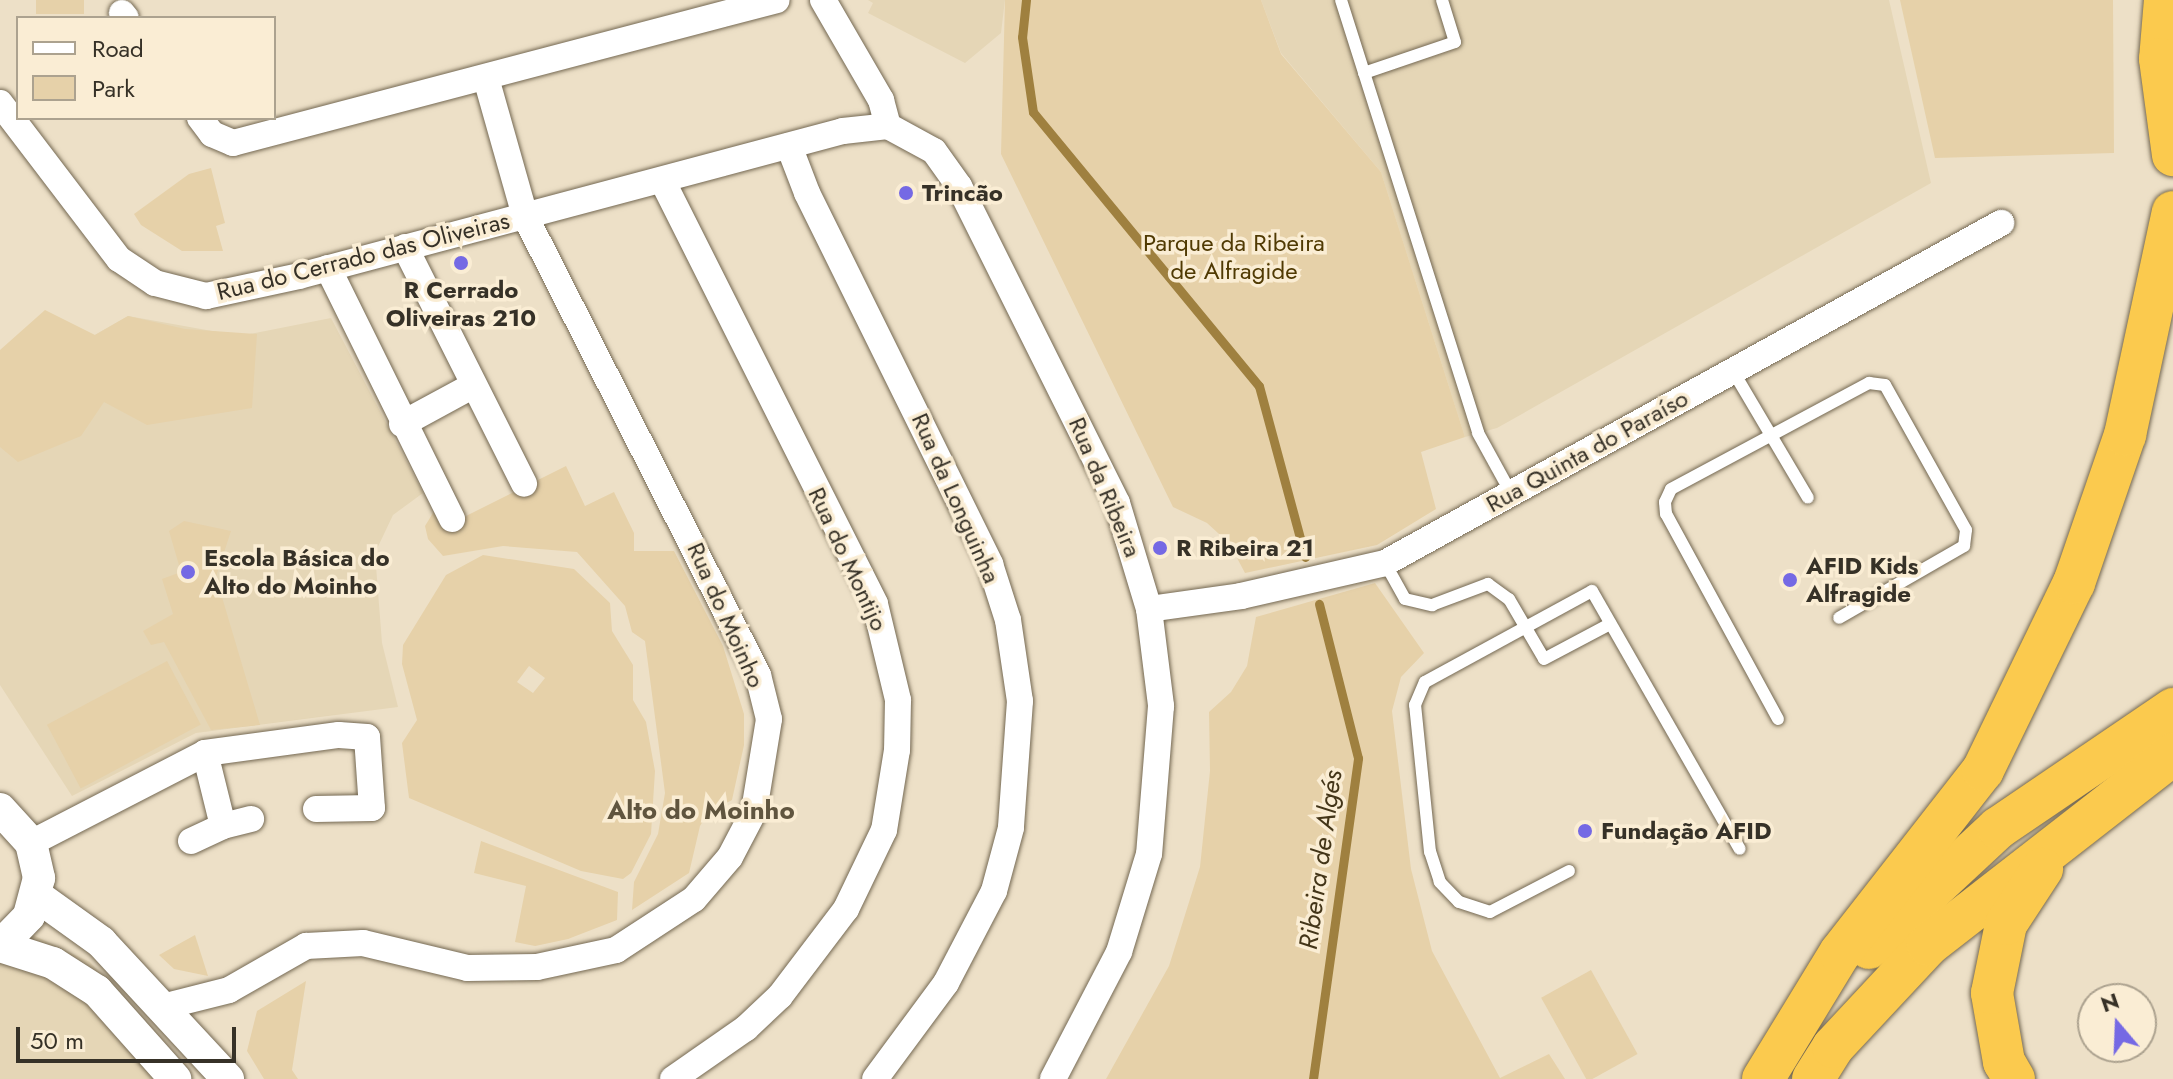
<!DOCTYPE html>
<html>
<head>
<meta charset="utf-8">
<style>
	body { margin:0 }
	#map { position:relative; width:2173px; height:1079px; overflow:hidden; background:#ede0c7; font-family:Jost,sans-serif }
	div>[style] { position:absolute }
	.built>* { inset:0; background:#e5d6b6 }
	.green>* { inset:0; background:#e6d1a9; transform-origin:0 0 }
	.stream>* { height:9px; margin:-4.5px; padding:0 4.5px; transform-origin:4.5px; border-radius:4.5px; background:#9f803f }
	.roads { filter:drop-shadow(0 0 2px #746852) drop-shadow(0 0 2px #746852) }
	.service>* { height:12px; margin:-6px; padding:0 6px; transform-origin:6px; border-radius:6px; background:#fff }
	.minor>* { height:26px; margin:-13px; padding:0 13px; transform-origin:13px; border-radius:13px; background:#fff }
	.tertiary>* { height:32px; margin:-16px; padding:0 16px; transform-origin:16px; border-radius:16px; background:#fff }
	.trunk>* { height:42px; margin:-21px; padding:0 21px; transform-origin:21px; border-radius:21px; background:#fbca4e }
	.dots>* { width:22px; height:22px; translate:-50% -50%; box-sizing:border-box; border:4px solid #faedd4; border-radius:50% }
	span { translate:-50% -50%; white-space:nowrap; text-align:center; line-height:1.15; -webkit-text-stroke:7px #faedd4; paint-order:stroke }
	.poi-label { font-size:24px; color:#363127; font-weight:700 }
	.left { translate:0 -50%; text-align:left }
	.park-label { font-size:24px; color:#503a03 }
	.street-label { font-size:24px; color:#363127 }
	.neighbourhood-label { font-size:26px; color:#60553f; font-weight:700 }
	.water-label { font-size:26px; color:#433518; font-style:italic }
	.legend { position:absolute; left:16px; top:16px; width:260px; height:104px; box-sizing:border-box; background:#faedd4; border:2px solid #aca28f; margin:0; padding:10px 14px; list-style:none; font-size:24px; color:#363127 }
	.legend li { display:flex; align-items:center; gap:16px; height:40px }
	.legend b { width:40px; border:2px solid #aca28f }
	.north { position:absolute; left:2077px; top:983px; width:80px; height:80px; box-sizing:border-box; background:#faedd4; border:2px solid #aca28f; border-radius:50%; rotate:341deg; font-size:22px; font-weight:700; line-height:32px; text-align:center; color:#363127 }
	.north::after { content:''; display:block; margin:auto; width:28px; height:36px; background:#7569e4; clip-path:polygon(50% 0,100% 100%,50% 72%,0 100%) }
	.scale { position:absolute; left:16px; top:1027px; width:220px; height:36px; box-sizing:border-box; border:4px solid #363127; border-top:0; padding-left:10px; font-size:24px; line-height:28px; white-space:nowrap; color:#363127; -webkit-text-stroke:6px #faedd4; paint-order:stroke }
</style>
</head>
<body>
<div id="map">
	<div class="built">
		<div style="clip-path:polygon(868px 0,1005px 0,1001px 33px,965px 63px,868px 13px,873px 3px)"></div>
		<div style="clip-path:polygon(1261px 0,1889px 0,1931px 183px,1497px 428px,1465px 437px,1381px 172px,1281px 53px)"></div>
		<div style="clip-path:polygon(128px 316px,240px 336px,331px 318px,423px 493px,393px 515px,375px 553px,382px 643px,398px 707px,196px 733px,72px 796px,0 685px,0 389px)"></div>
		<div style="clip-path:polygon(12px 925px,90px 962px,192px 1079px,0 1079px,0 927px)"></div>
	</div>
	<div class="green">
		<div style="left:36px;top:0;width:48px;height:14px"></div>
		<div style="clip-path:polygon(1005px 0,1261px 0,1281px 54px,1381px 172px,1465px 437px,1421px 452px,1436px 509px,1377px 545px,1245px 573px,1229px 543px,1207px 523px,1173px 507px,1001px 154px)"></div>
		<div style="clip-path:polygon(1900px 0,2113px 0,2114px 153px,1935px 158px)"></div>
		<div style="clip-path:polygon(211px 168px,225px 223px,216px 226px,223px 251px,182px 251px,141px 225px,134px 214px,189px 174px)"></div>
		<div style="clip-path:polygon(45px 310px,95px 335px,128px 316px,185px 329px,257px 334px,252px 408px,147px 425px,104px 402px,81px 436px,18px 462px,0 447px,0 350px)"></div>
		<div style="clip-path:polygon(566px 466px,585px 506px,614px 492px,634px 533px,634px 551px,674px 551px,723px 646px,744px 714px,744px 745px,732px 800px,708px 813px,700px 826px,689px 873px,632px 910px,634px 882px,658px 834px,665px 793px,645px 641px,632px 632px,625px 606px,577px 552px,503px 546px,443px 556px,428px 539px,425px 526px,436px 508px,452px 523px)"></div>
		<div style="clip-path:polygon(184px 521px,231px 531px,216px 577px,260px 725px,211px 730px,164px 642px,151px 645px,143px 631px,173px 614px,162px 579px,181px 572px,169px 531px)"></div>
		<div style="clip-path:polygon(evenodd,483px 555px,574px 569px,610px 603px,612px 631px,633px 665px,633px 700px,646px 722px,655px 771px,651px 834px,631px 873px,623px 879px,581px 871px,409px 798px,402px 743px,417px 720px,402px 664px,403px 645px,446px 575px,483px 555px,529px 666px,545px 678px,533px 693px,517px 682px,529px 666px)"></div>
		<div style="clip-path:polygon(1375px 583px,1424px 653px,1401px 677px,1392px 711px,1411px 869px,1432px 951px,1500px 1078px,1549px 1054px,1565px 1079px,1106px 1079px,1169px 966px,1200px 867px,1210px 771px,1209px 712px,1231px 692px,1247px 666px,1256px 617px)"></div>
		<div style="left:167px;top:661px;width:72px;height:136px;rotate:62deg"></div>
		<div style="clip-path:polygon(481px 841px,618px 892px,617px 920px,568px 939px,535px 946px,515px 942px,526px 886px,474px 873px)"></div>
		<div style="clip-path:polygon(195px 935px,208px 976px,174px 969px,159px 955px)"></div>
		<div style="left:1591px;top:970px;width:96px;height:57px;rotate:61deg"></div>
		<div style="clip-path:polygon(306px 981px,292px 1070px,298px 1079px,264px 1079px,247px 1051px,257px 1011px)"></div>
	</div>
	<div class="stream">
		<div style="left:1026px;top:0;width:37px;rotate:96deg"></div>
		<div style="left:1022px;top:37px;width:76px;rotate:81.7deg"></div>
		<div style="left:1033px;top:112px;width:355px;rotate:50.5deg"></div>
		<div style="left:1259px;top:386px;width:177px;rotate:74.9deg"></div>
		<div style="left:1313px;top:1079px;width:324px;rotate:-82deg"></div>
		<div style="left:1358px;top:758px;width:159px;rotate:-104.2deg"></div>
	</div>
	<div class="roads">
		<div class="service">
			<div style="left:1341px;top:0;width:454px;rotate:72.4deg"></div>
			<div style="left:1478px;top:433px;width:68px;rotate:61.2deg"></div>
			<div style="left:1364px;top:73px;width:96px;rotate:-18.8deg"></div>
			<div style="left:1455px;top:42px;width:44px;rotate:-107.2deg"></div>
			<div style="left:1733px;top:371px;width:147px;rotate:59.4deg"></div>
			<div style="left:1385px;top:563px;width:41px;rotate:60.9deg"></div>
			<div style="left:1405px;top:599px;width:28px;rotate:13deg"></div>
			<div style="left:1432px;top:605px;width:60px;rotate:-20.6deg"></div>
			<div style="left:1488px;top:584px;width:26px;rotate:36deg"></div>
			<div style="left:1509px;top:599px;width:69px;rotate:59.7deg"></div>
			<div style="left:1544px;top:659px;width:75px;rotate:-27.9deg"></div>
			<div style="left:1778px;top:719px;width:234px;rotate:-118.6deg"></div>
			<div style="left:1666px;top:514px;width:12px;rotate:-95deg"></div>
			<div style="left:1665px;top:502px;width:14px;rotate:-65deg"></div>
			<div style="left:1671px;top:489px;width:225px;rotate:-28.2deg"></div>
			<div style="left:1869px;top:383px;width:16px;rotate:7deg"></div>
			<div style="left:1885px;top:385px;width:166px;rotate:60.8deg"></div>
			<div style="left:1966px;top:530px;width:16px;rotate:97deg"></div>
			<div style="left:1964px;top:546px;width:144px;rotate:150.1deg"></div>
			<div style="left:1569px;top:871px;width:89px;rotate:152.6deg"></div>
			<div style="left:1490px;top:912px;width:33px;rotate:-162deg"></div>
			<div style="left:1459px;top:902px;width:28px;rotate:-134deg"></div>
			<div style="left:1440px;top:882px;width:32px;rotate:-108deg"></div>
			<div style="left:1430px;top:852px;width:148px;rotate:-95.8deg"></div>
			<div style="left:1415px;top:705px;width:25px;rotate:-67deg"></div>
			<div style="left:1425px;top:682px;width:190px;rotate:-28.6deg"></div>
			<div style="left:1592px;top:591px;width:297px;rotate:60.2deg"></div>
		</div>
		<div class="minor">
			<div style="left:823px;top:0;width:116px;rotate:59.9deg"></div>
			<div style="left:881px;top:100px;width:27px;rotate:75deg"></div>
			<div style="left:122px;top:13px;width:6px;rotate:51deg"></div>
			<div style="left:0;top:103px;width:196px;rotate:52.7deg"></div>
			<div style="left:119px;top:259px;width:43px;rotate:33.7deg"></div>
			<div style="left:155px;top:283px;width:53px;rotate:14.3deg"></div>
			<div style="left:206px;top:296px;width:95px;rotate:-12.1deg"></div>
			<div style="left:299px;top:276px;width:563px;rotate:-14.92deg"></div>
			<div style="left:843px;top:131px;width:45px;rotate:-6.3deg"></div>
			<div style="left:200px;top:118px;width:20px;rotate:53deg"></div>
			<div style="left:212px;top:134px;width:23px;rotate:23deg"></div>
			<div style="left:233px;top:143px;width:562px;rotate:-14.73deg"></div>
			<div style="left:888px;top:126px;width:52px;rotate:28.5deg"></div>
			<div style="left:934px;top:151px;width:43px;rotate:54.5deg"></div>
			<div style="left:959px;top:186px;width:354px;rotate:63.5deg"></div>
			<div style="left:1117px;top:503px;width:111px;rotate:73.2deg"></div>
			<div style="left:1149px;top:609px;width:98px;rotate:82.9deg"></div>
			<div style="left:1161px;top:706px;width:148px;rotate:94.6deg"></div>
			<div style="left:1149px;top:854px;width:102px;rotate:107deg"></div>
			<div style="left:1119px;top:952px;width:143px;rotate:117.5deg"></div>
			<div style="left:789px;top:146px;width:50px;rotate:69deg"></div>
			<div style="left:807px;top:193px;width:414px;rotate:63.7deg"></div>
			<div style="left:990px;top:564px;width:59px;rotate:72.2deg"></div>
			<div style="left:1008px;top:620px;width:82px;rotate:81.6deg"></div>
			<div style="left:1020px;top:701px;width:127px;rotate:94.1deg"></div>
			<div style="left:1011px;top:828px;width:65px;rotate:105.1deg"></div>
			<div style="left:994px;top:891px;width:104px;rotate:117.6deg"></div>
			<div style="left:946px;top:983px;width:119px;rotate:126.5deg"></div>
			<div style="left:662px;top:180px;width:474px;rotate:63.3deg"></div>
			<div style="left:875px;top:604px;width:99px;rotate:76.5deg"></div>
			<div style="left:898px;top:700px;width:50px;rotate:91.1deg"></div>
			<div style="left:897px;top:750px;width:81px;rotate:99.2deg"></div>
			<div style="left:884px;top:830px;width:88px;rotate:115.7deg"></div>
			<div style="left:846px;top:909px;width:109px;rotate:127.2deg"></div>
			<div style="left:780px;top:996px;width:47px;rotate:136.7deg"></div>
			<div style="left:746px;top:1028px;width:89px;rotate:145.1deg"></div>
			<div style="left:405px;top:247px;width:265px;rotate:63.3deg"></div>
			<div style="left:328px;top:268px;width:280px;rotate:63.7deg"></div>
			<div style="left:402px;top:424px;width:80px;rotate:-28.5deg"></div>
			<div style="left:1149px;top:609px;width:93px;rotate:-8deg"></div>
			<div style="left:1241px;top:596px;width:148px;rotate:-12.9deg"></div>
			<div style="left:1385px;top:563px;width:704px;rotate:-28.9deg"></div>
			<div style="left:205px;top:753px;width:75px;rotate:76.1deg"></div>
			<div style="left:223px;top:826px;width:29px;rotate:-14deg"></div>
			<div style="left:191px;top:841px;width:35px;rotate:-25deg"></div>
			<div style="left:31px;top:843px;width:196px;rotate:-27.3deg"></div>
			<div style="left:205px;top:753px;width:135px;rotate:-7.7deg"></div>
			<div style="left:339px;top:735px;width:28px;rotate:4deg"></div>
			<div style="left:367px;top:737px;width:71px;rotate:86deg"></div>
			<div style="left:372px;top:808px;width:56px;rotate:179deg"></div>
			<div style="left:162px;top:1007px;width:69px;rotate:-14.2deg"></div>
			<div style="left:229px;top:990px;width:89px;rotate:-29.7deg"></div>
			<div style="left:306px;top:946px;width:57px;rotate:-3deg"></div>
			<div style="left:363px;top:943px;width:107px;rotate:13.5deg"></div>
			<div style="left:467px;top:968px;width:70px;rotate:-0.8deg"></div>
			<div style="left:537px;top:967px;width:81px;rotate:-12.1deg"></div>
			<div style="left:616px;top:950px;width:93px;rotate:-33.2deg"></div>
			<div style="left:694px;top:899px;width:55px;rotate:-49.4deg"></div>
			<div style="left:730px;top:857px;width:52px;rotate:-62.4deg"></div>
			<div style="left:754px;top:811px;width:93px;rotate:-80.7deg"></div>
			<div style="left:769px;top:719px;width:45px;rotate:-104deg"></div>
			<div style="left:758px;top:675px;width:515px;rotate:-116.91deg"></div>
			<div style="left:525px;top:216px;width:143px;rotate:-105.8deg"></div>
		</div>
		<div class="tertiary">
			<div style="left:0;top:809px;width:46px;rotate:47.6deg"></div>
			<div style="left:31px;top:843px;width:36px;rotate:77deg"></div>
			<div style="left:39px;top:878px;width:39px;rotate:105deg"></div>
			<div style="left:29px;top:916px;width:42px;rotate:134deg"></div>
			<div style="left:37px;top:896px;width:79px;rotate:35.7deg"></div>
			<div style="left:101px;top:942px;width:187px;rotate:47.2deg"></div>
			<div style="left:0;top:946px;width:56px;rotate:17.8deg"></div>
			<div style="left:53px;top:963px;width:52px;rotate:32.5deg"></div>
			<div style="left:97px;top:991px;width:118px;rotate:48.4deg"></div>
		</div>
		<div class="trunk">
			<div style="left:2165px;top:0;width:59px;rotate:94.8deg"></div>
			<div style="left:2160px;top:59px;width:97px;rotate:82.3deg"></div>
			<div style="left:1869px;top:948px;width:176px;rotate:-42.9deg"></div>
			<div style="left:1998px;top:828px;width:212px;rotate:-34.2deg"></div>
			<div style="left:1763px;top:1079px;width:148px;rotate:-58.6deg"></div>
			<div style="left:1840px;top:953px;width:232px;rotate:-52deg"></div>
			<div style="left:1983px;top:770px;width:208px;rotate:-64.1deg"></div>
			<div style="left:2074px;top:583px;width:157px;rotate:-71deg"></div>
			<div style="left:2125px;top:435px;width:228px;rotate:-77.9deg"></div>
			<div style="left:1813px;top:1079px;width:38px;rotate:-58deg"></div>
			<div style="left:1833px;top:1047px;width:139px;rotate:-47deg"></div>
			<div style="left:1928px;top:945px;width:311px;rotate:-37.9deg"></div>
			<div style="left:2014px;top:1079px;width:20px;rotate:-120deg"></div>
			<div style="left:2004px;top:1062px;width:70px;rotate:-99.9deg"></div>
			<div style="left:1992px;top:993px;width:70px;rotate:-78.5deg"></div>
			<div style="left:2006px;top:924px;width:66px;rotate:-56.8deg"></div>
		</div>
	</div>
	<div class="dots">
		<div style="left:906px;top:193px;background:#7569e4"></div>
		<div style="left:461px;top:263px;background:#7569e4"></div>
		<div style="left:1160px;top:548px;background:#7569e4"></div>
		<div style="left:188px;top:572px;background:#7569e4"></div>
		<div style="left:1790px;top:580px;background:#7569e4"></div>
		<div style="left:1585px;top:831px;background:#7569e4"></div>
	</div>
	<div class="poi-label">
		<span class="left" style="left:922px;top:193px">Trincão</span>
		<span style="left:461px;top:304px">R Cerrado<br>Oliveiras 210</span>
		<span class="left" style="left:1176px;top:548px">R Ribeira 21</span>
		<span class="left" style="left:204px;top:572px">Escola Básica do<br>Alto do Moinho</span>
		<span class="left" style="left:1806px;top:580px">AFID Kids<br>Alfragide</span>
		<span class="left" style="left:1601px;top:831px">Fundação AFID</span>
	</div>
	<div class="park-label">
		<span style="left:1234px;top:257px">Parque da Ribeira<br>de Alfragide</span>
	</div>
	<div class="street-label">
		<span style="left:363px;top:256px;rotate:-14deg">Rua do Cerrado das Oliveiras</span>
		<span style="left:1587px;top:451px;rotate:-29deg">Rua Quinta do Paraíso</span>
		<span style="left:1105px;top:487px;rotate:67deg">Rua da Ribeira</span>
		<span style="left:956px;top:498px;rotate:66deg">Rua da Longuinha</span>
		<span style="left:848px;top:559px;rotate:65deg">Rua do Montijo</span>
		<span style="left:726px;top:615px;rotate:66deg">Rua do Moinho</span>
	</div>
	<div class="neighbourhood-label">
		<span style="left:701px;top:811px">Alto do Moinho</span>
	</div>
	<div class="water-label">
		<span style="left:1321px;top:860px;rotate:-82deg">Ribeira de Algés</span>
	</div>
	<ul class="legend">
	<li><b style="height:10px;background:#fff"></b>Road</li>
	<li><b style="height:22px;background:#e6d1a9"></b>Park</li>
	</ul>
	<div class="north">N</div>
	<div class="scale">50 m</div>
</div>
</body>
</html>
